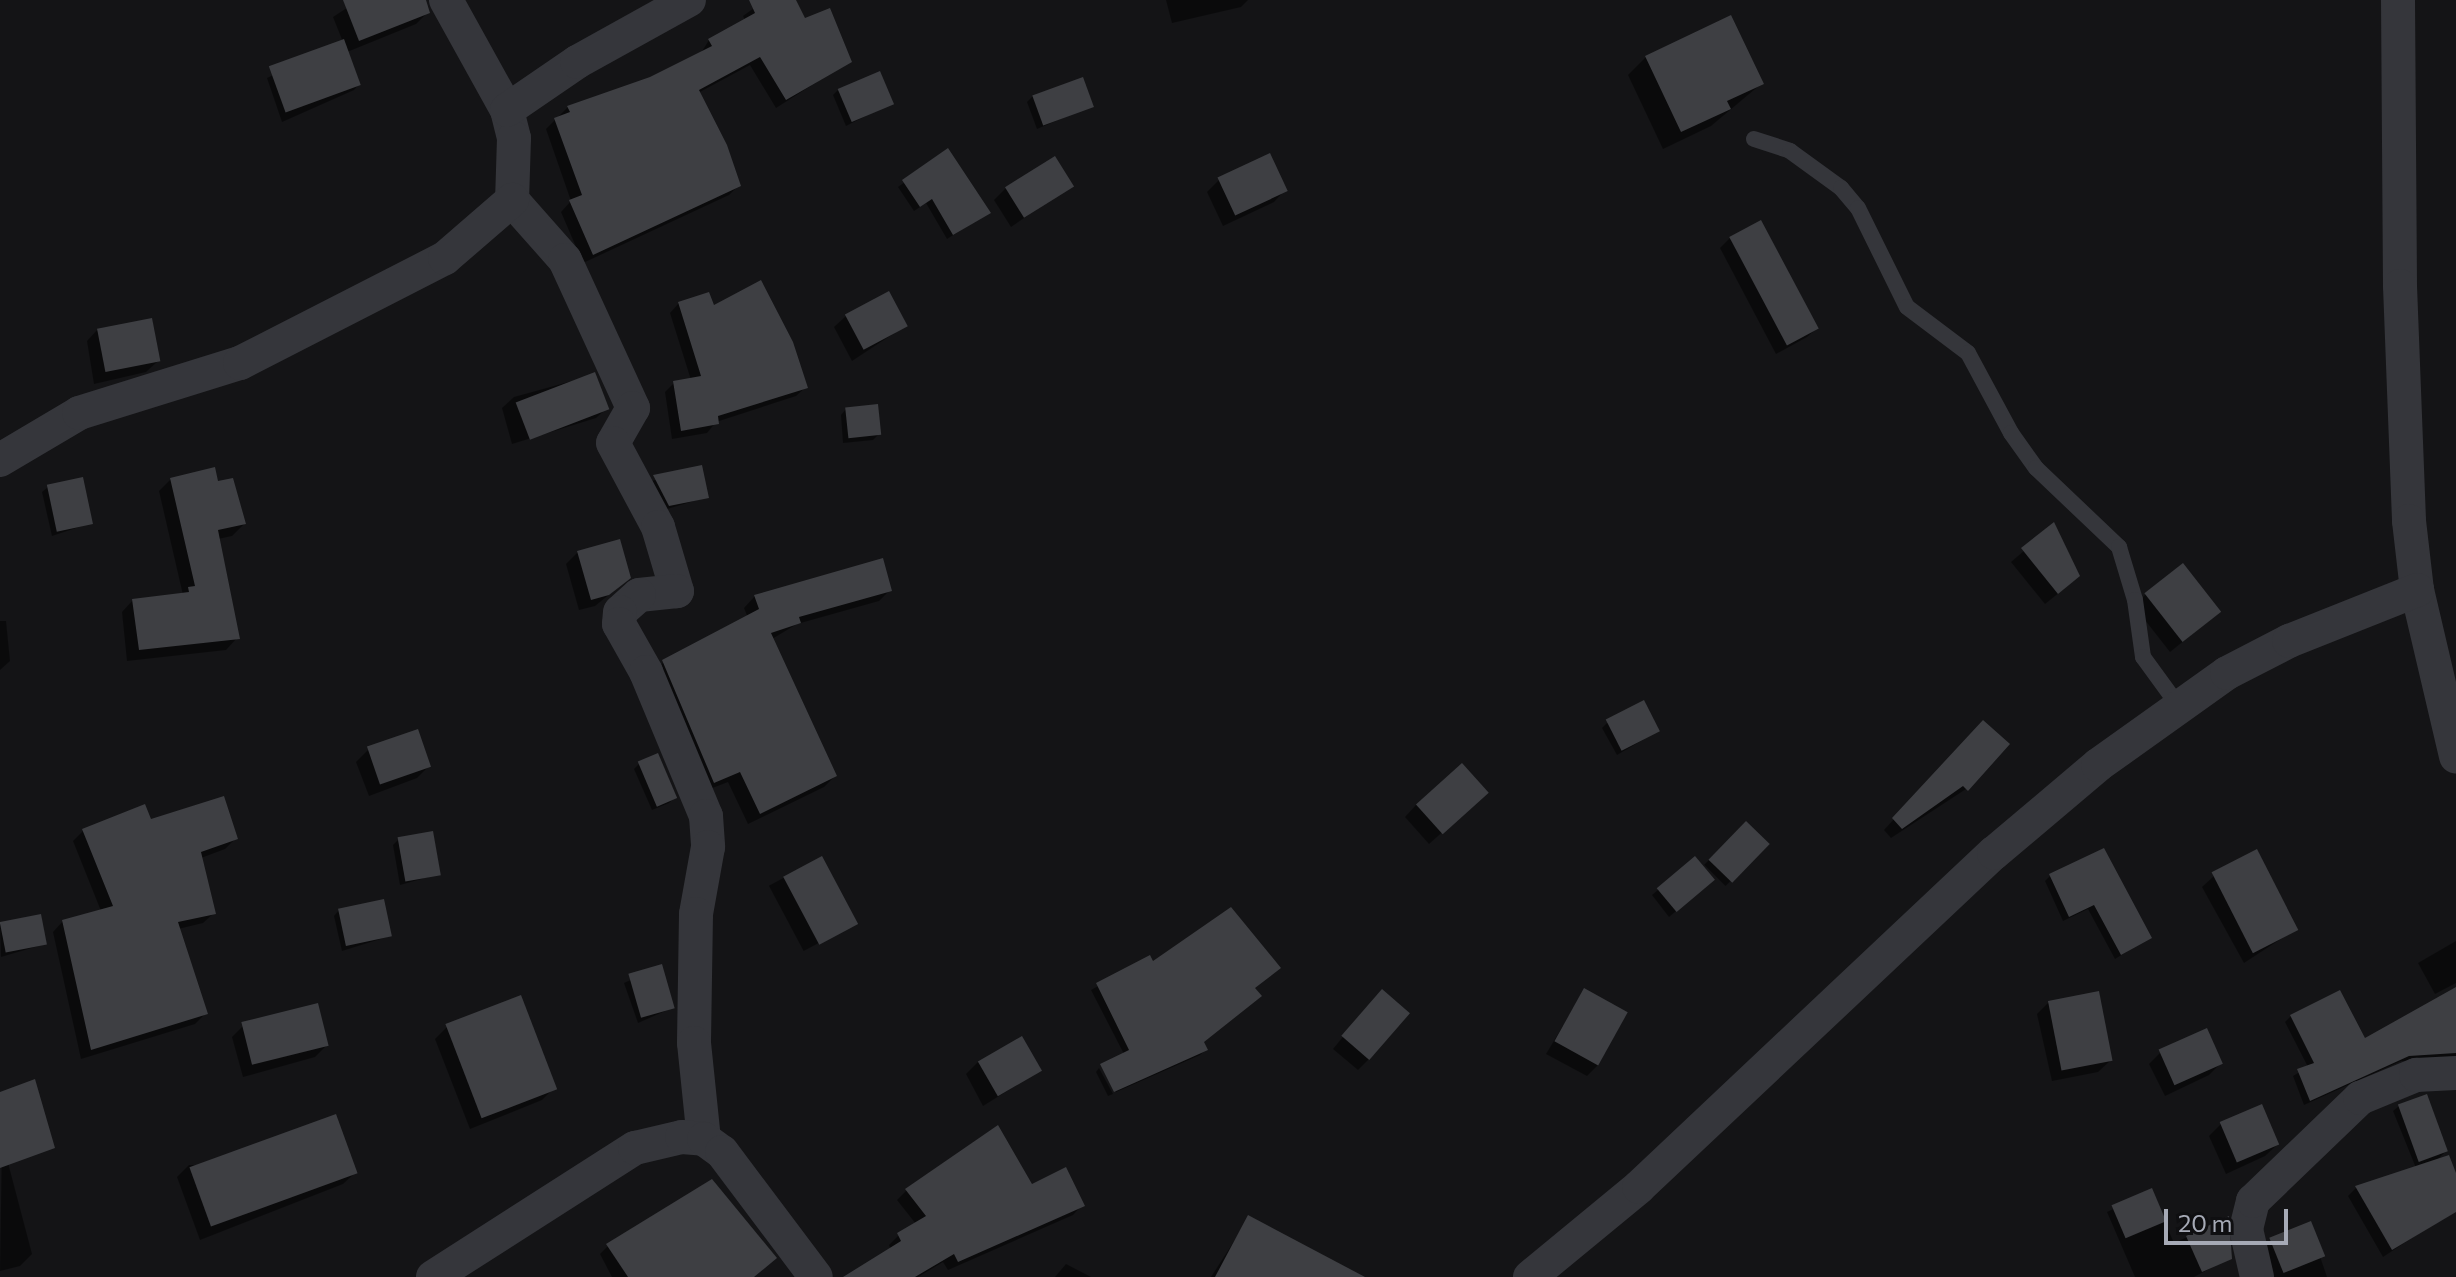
<!DOCTYPE html>
<html>
<head>
<meta charset="utf-8">
<style>
	body { margin:0 }
	#map { position:relative; width:2456px; height:1277px; overflow:hidden; background:#141416; font-family:Commissioner,sans-serif }
	div>[style] { position:absolute }
	.shadow>* { inset:0; background:#0007; transform-origin:0 0 }
	.building>* { inset:0; background:#3e3f43; transform-origin:0 0 }
	.service>* { height:16px; margin:-8px; padding:0 8px; transform-origin:8px; border-radius:8px; background:#35363b }
	.minor>* { height:34px; margin:-17px; padding:0 17px; transform-origin:17px; border-radius:17px; background:#35363b }
	span { translate:-50% -50%; white-space:nowrap; text-align:center; line-height:1.15; -webkit-text-stroke:8px #0f0f11; paint-order:stroke }
	.scale { position:absolute; left:2164px; top:1209px; width:124px; height:36px; box-sizing:border-box; border:4px solid #a6aab6; border-top:0; padding-left:10px; font-size:24px; line-height:28px; white-space:nowrap; color:#a6aab6; -webkit-text-stroke:6px #0f0f11; paint-order:stroke }
</style>
</head>
<body>
<div id="map">
	<div class="shadow">
		<div style="clip-path:polygon(359px 0,423px 0,428px 12px,416px 24px,347px 52px,359px 84px,354px 90px,282px 122px,267px 78px,343px 42px,333px 17px)"></div>
		<div style="clip-path:polygon(765px 0,794px 0,804px 21px,850px 61px,776px 108px,750px 65px,698px 93px,739px 185px,729px 195px,583px 263px,561px 212px,571px 201px,546px 129px,568px 107px,651px 79px,701px 53px,709px 40px,745px 20px,743px 16px)"></div>
		<div style="clip-path:polygon(1166px 0,1248px 0,1241px 7px,1172px 23px)"></div>
		<div style="clip-path:polygon(1646px 57px,1761px 84px,1711px 126px,1663px 149px,1628px 75px)"></div>
		<div style="clip-path:polygon(838px 90px,891px 103px,846px 126px,833px 95px)"></div>
		<div style="clip-path:polygon(1033px 96px,1091px 106px,1037px 129px,1027px 102px)"></div>
		<div style="clip-path:polygon(948px 151px,988px 213px,947px 239px,926px 203px,914px 211px,898px 187px)"></div>
		<div style="clip-path:polygon(1219px 180px,1285px 190px,1274px 202px,1223px 226px,1207px 192px)"></div>
		<div style="clip-path:polygon(1071px 186px,1011px 227px,994px 200px,1006px 188px)"></div>
		<div style="clip-path:polygon(1730px 238px,1817px 328px,1807px 337px,1776px 354px,1720px 248px)"></div>
		<div style="clip-path:polygon(679px 303px,712px 308px,806px 387px,796px 396px,716px 422px,707px 433px,672px 439px,665px 392px,674px 383px,691px 380px,670px 313px)"></div>
		<div style="clip-path:polygon(846px 316px,905px 326px,852px 361px,834px 327px)"></div>
		<div style="clip-path:polygon(98px 329px,158px 361px,146px 372px,94px 384px,87px 341px)"></div>
		<div style="clip-path:polygon(594px 375px,608px 407px,596px 418px,512px 444px,502px 408px,514px 397px)"></div>
		<div style="clip-path:polygon(846px 409px,878px 435px,873px 440px,843px 443px,841px 415px)"></div>
		<div style="clip-path:polygon(700px 467px,707px 497px,664px 510px,648px 482px)"></div>
		<div style="clip-path:polygon(171px 479px,216px 484px,244px 524px,232px 536px,218px 539px,237px 638px,226px 650px,127px 661px,122px 612px,133px 600px,183px 595px,159px 491px)"></div>
		<div style="clip-path:polygon(48px 487px,91px 523px,52px 536px,42px 492px)"></div>
		<div style="clip-path:polygon(2053px 526px,2065px 588px,2045px 604px,2011px 562px)"></div>
		<div style="clip-path:polygon(578px 552px,616px 589px,595px 606px,579px 610px,566px 564px)"></div>
		<div style="clip-path:polygon(890px 590px,879px 601px,797px 624px,772px 639px,835px 776px,824px 787px,748px 824px,728px 782px,702px 792px,652px 673px,664px 662px,748px 618px,744px 608px,755px 596px)"></div>
		<div style="clip-path:polygon(2146px 594px,2206px 623px,2170px 652px,2134px 606px)"></div>
		<div style="clip-path:polygon(0 621px,6px 621px,10px 661px,0 670px)"></div>
		<div style="clip-path:polygon(1608px 722px,1658px 731px,1617px 755px,1602px 728px)"></div>
		<div style="clip-path:polygon(1973px 733px,1966px 789px,1891px 838px,1884px 830px)"></div>
		<div style="clip-path:polygon(368px 750px,429px 766px,417px 778px,369px 796px,356px 762px)"></div>
		<div style="clip-path:polygon(640px 763px,674px 798px,669px 803px,652px 810px,634px 769px)"></div>
		<div style="clip-path:polygon(1474px 804px,1429px 844px,1405px 817px,1416px 805px)"></div>
		<div style="clip-path:polygon(150px 821px,235px 839px,225px 849px,201px 858px,214px 913px,203px 923px,178px 929px,205px 1014px,195px 1024px,81px 1059px,53px 932px,63px 921px,101px 911px,73px 841px,83px 831px)"></div>
		<div style="left:1746px;top:823px;width:30px;height:59px;rotate:45deg"></div>
		<div style="clip-path:polygon(399px 839px,439px 874px,400px 885px,393px 845px)"></div>
		<div style="left:821px;top:858px;width:74px;height:59px;rotate:62deg"></div>
		<div style="clip-path:polygon(1695px 859px,1707px 885px,1669px 917px,1652px 895px)"></div>
		<div style="clip-path:polygon(2051px 875px,2150px 937px,2115px 959px,2088px 909px,2063px 921px,2045px 881px)"></div>
		<div style="clip-path:polygon(2214px 876px,2296px 929px,2244px 963px,2202px 887px)"></div>
		<div style="clip-path:polygon(339px 910px,390px 936px,342px 951px,334px 916px)"></div>
		<div style="clip-path:polygon(0 924px,1px 924px,45px 944px,1px 957px)"></div>
		<div style="clip-path:polygon(2456px 941px,2456px 983px,2435px 994px,2418px 963px)"></div>
		<div style="clip-path:polygon(1149px 958px,1152px 964px,1253px 988px,1202px 1043px,1205px 1050px,1200px 1055px,1116px 1092px,1103px 1065px,1124px 1054px,1091px 990px)"></div>
		<div style="clip-path:polygon(661px 966px,672px 1008px,638px 1023px,624px 983px)"></div>
		<div style="clip-path:polygon(2456px 989px,2456px 1062px,2401px 1061px,2304px 1105px,2293px 1076px,2308px 1067px,2285px 1022px,2291px 1016px,2364px 1040px)"></div>
		<div style="clip-path:polygon(1584px 991px,1599px 1064px,1587px 1076px,1546px 1054px)"></div>
		<div style="clip-path:polygon(2049px 1002px,2110px 1061px,2098px 1072px,2052px 1081px,2037px 1014px)"></div>
		<div style="clip-path:polygon(1370px 1004px,1369px 1059px,1358px 1070px,1333px 1049px)"></div>
		<div style="clip-path:polygon(244px 1025px,327px 1045px,315px 1057px,243px 1077px,232px 1037px)"></div>
		<div style="clip-path:polygon(447px 1027px,554px 1088px,542px 1100px,470px 1129px,435px 1039px)"></div>
		<div style="clip-path:polygon(2161px 1052px,2221px 1063px,2209px 1075px,2165px 1096px,2149px 1064px)"></div>
		<div style="clip-path:polygon(978px 1062px,1039px 1071px,983px 1106px,966px 1074px)"></div>
		<div style="clip-path:polygon(1099px 1068px,1113px 1094px,1108px 1096px,1096px 1072px)"></div>
		<div style="clip-path:polygon(2399px 1106px,2446px 1151px,2435px 1162px,2456px 1174px,2456px 1209px,2383px 1257px,2348px 1196px,2356px 1188px,2416px 1168px,2393px 1111px)"></div>
		<div style="clip-path:polygon(2221px 1124px,2277px 1145px,2265px 1156px,2226px 1174px,2209px 1136px)"></div>
		<div style="clip-path:polygon(2px 1140px,32px 1254px,20px 1266px,0 1271px)"></div>
		<div style="clip-path:polygon(189px 1165px,355px 1173px,343px 1184px,200px 1240px,177px 1177px)"></div>
		<div style="clip-path:polygon(1031px 1186px,1082px 1205px,1073px 1215px,948px 1270px,943px 1262px,918px 1277px,859px 1277px,891px 1250px,889px 1245px,899px 1235px,916px 1224px,897px 1200px,907px 1190px)"></div>
		<div style="clip-path:polygon(2151px 1191px,2174px 1243px,2227px 1219px,2230px 1258px,2194px 1277px,2135px 1277px,2107px 1212px)"></div>
		<div style="clip-path:polygon(1249px 1218px,1334px 1277px,1211px 1277px)"></div>
		<div style="clip-path:polygon(2309px 1224px,2327px 1277px,2271px 1277px,2264px 1245px)"></div>
		<div style="clip-path:polygon(611px 1243px,753px 1277px,612px 1277px,600px 1254px)"></div>
		<div style="clip-path:polygon(1066px 1264px,1091px 1277px,1055px 1277px)"></div>
	</div>
	<div class="building">
		<div style="clip-path:polygon(343px 0,426px 0,430px 13px,359px 41px)"></div>
		<div style="clip-path:polygon(749px 0,796px 0,805px 18px,830px 8px,852px 62px,786px 100px,760px 57px,699px 90px,727px 145px,741px 186px,593px 255px,569px 200px,582px 195px,554px 118px,570px 112px,567px 106px,650px 77px,712px 46px,708px 39px,755px 13px)"></div>
		<div style="clip-path:polygon(1731px 15px,1764px 84px,1727px 101px,1731px 109px,1681px 132px,1645px 56px)"></div>
		<div style="left:344px;top:39px;width:49px;height:80px;rotate:70deg"></div>
		<div style="left:880px;top:71px;width:36px;height:46px;rotate:67deg"></div>
		<div style="left:1083px;top:77px;width:32px;height:54px;rotate:70deg"></div>
		<div style="clip-path:polygon(948px 148px,991px 213px,953px 235px,932px 199px,920px 207px,902px 180px)"></div>
		<div style="left:1270px;top:153px;width:42px;height:58px;rotate:65deg"></div>
		<div style="left:1055px;top:156px;width:36px;height:59px;rotate:58deg"></div>
		<div style="left:1761px;top:220px;width:123px;height:36px;rotate:62deg"></div>
		<div style="clip-path:polygon(761px 280px,793px 342px,808px 388px,718px 416px,719px 424px,681px 431px,673px 381px,701px 376px,678px 302px,709px 292px,714px 305px)"></div>
		<div style="left:889px;top:291px;width:40px;height:50px;rotate:62deg"></div>
		<div style="left:152px;top:318px;width:44px;height:56px;rotate:79deg"></div>
		<div style="left:595px;top:372px;width:40px;height:85px;rotate:69deg"></div>
		<div style="left:878px;top:404px;width:31px;height:33px;rotate:84deg"></div>
		<div style="clip-path:polygon(702px 465px,709px 498px,669px 506px,653px 475px)"></div>
		<div style="clip-path:polygon(215px 467px,218px 481px,233px 478px,246px 524px,218px 530px,240px 639px,139px 650px,132px 599px,189px 592px,188px 587px,195px 586px,170px 478px)"></div>
		<div style="left:83px;top:477px;width:48px;height:37px;rotate:78deg"></div>
		<div style="clip-path:polygon(2054px 522px,2080px 576px,2058px 594px,2021px 548px)"></div>
		<div style="clip-path:polygon(620px 539px,631px 578px,609px 595px,591px 600px,577px 551px)"></div>
		<div style="clip-path:polygon(883px 558px,892px 591px,799px 617px,801px 623px,771px 633px,837px 776px,760px 814px,740px 772px,714px 783px,662px 660px,759px 609px,754px 595px)"></div>
		<div style="left:2183px;top:563px;width:62px;height:49px;rotate:52deg"></div>
		<div style="left:1644px;top:700px;width:35px;height:43px;rotate:63deg"></div>
		<div style="clip-path:polygon(1983px 720px,2010px 744px,1968px 791px,1963px 786px,1902px 829px,1892px 818px)"></div>
		<div style="left:418px;top:729px;width:40px;height:54px;rotate:71deg"></div>
		<div style="left:658px;top:753px;width:49px;height:22px;rotate:67deg"></div>
		<div style="left:1462px;top:763px;width:40px;height:62px;rotate:48deg"></div>
		<div style="clip-path:polygon(224px 796px,238px 839px,201px 852px,216px 914px,178px 922px,208px 1014px,91px 1050px,62px 920px,113px 906px,82px 829px,145px 804px,151px 819px)"></div>
		<div style="left:1746px;top:821px;width:33px;height:54px;rotate:44deg"></div>
		<div style="left:433px;top:831px;width:45px;height:36px;rotate:80deg"></div>
		<div style="clip-path:polygon(2104px 848px,2152px 938px,2121px 955px,2094px 905px,2069px 917px,2049px 874px)"></div>
		<div style="left:2257px;top:849px;width:91px;height:51px;rotate:63deg"></div>
		<div style="left:822px;top:856px;width:77px;height:44px;rotate:62deg"></div>
		<div style="left:1695px;top:856px;width:31px;height:50px;rotate:50deg"></div>
		<div style="left:384px;top:899px;width:38px;height:47px;rotate:78deg"></div>
		<div style="clip-path:polygon(1231px 907px,1281px 968px,1255px 988px,1262px 996px,1204px 1042px,1208px 1050px,1114px 1092px,1100px 1064px,1129px 1050px,1096px 983px,1150px 955px,1153px 961px)"></div>
		<div style="left:41px;top:914px;width:31px;height:42px;rotate:79deg"></div>
		<div style="left:662px;top:964px;width:46px;height:35px;rotate:74deg"></div>
		<div style="clip-path:polygon(2456px 987px,2456px 1053px,2409px 1056px,2310px 1101px,2297px 1069px,2314px 1063px,2290px 1015px,2340px 990px,2365px 1038px)"></div>
		<div style="left:1584px;top:988px;width:50px;height:61px;rotate:29deg"></div>
		<div style="left:1382px;top:989px;width:37px;height:62px;rotate:41deg"></div>
		<div style="left:2099px;top:991px;width:71px;height:52px;rotate:79deg"></div>
		<div style="left:521px;top:995px;width:101px;height:81px;rotate:69deg"></div>
		<div style="left:318px;top:1003px;width:44px;height:79px;rotate:76deg"></div>
		<div style="left:2207px;top:1028px;width:39px;height:53px;rotate:66deg"></div>
		<div style="left:1022px;top:1036px;width:40px;height:51px;rotate:60deg"></div>
		<div style="clip-path:polygon(35px 1079px,55px 1148px,0 1168px,0 1092px)"></div>
		<div style="left:2427px;top:1094px;width:61px;height:31px;rotate:70deg"></div>
		<div style="left:2262px;top:1104px;width:44px;height:46px;rotate:67deg"></div>
		<div style="left:336px;top:1114px;width:63px;height:156px;rotate:70deg"></div>
		<div style="clip-path:polygon(998px 1125px,1032px 1184px,1066px 1167px,1085px 1206px,958px 1262px,954px 1254px,915px 1277px,843px 1277px,901px 1241px,897px 1233px,926px 1216px,905px 1189px)"></div>
		<div style="clip-path:polygon(2449px 1155px,2456px 1173px,2456px 1212px,2392px 1250px,2355px 1186px)"></div>
		<div style="clip-path:polygon(712px 1179px,777px 1258px,754px 1277px,628px 1277px,606px 1244px)"></div>
		<div style="left:2152px;top:1188px;width:36px;height:44px;rotate:67deg"></div>
		<div style="clip-path:polygon(1248px 1215px,1365px 1277px,1215px 1277px)"></div>
		<div style="clip-path:polygon(2229px 1216px,2232px 1259px,2202px 1272px,2186px 1236px)"></div>
		<div style="left:2311px;top:1221px;width:38px;height:45px;rotate:68deg"></div>
	</div>
	<div class="service">
		<div style="left:1754px;top:139px;width:38px;rotate:18deg"></div>
		<div style="left:1790px;top:151px;width:63px;rotate:36deg"></div>
		<div style="left:1841px;top:188px;width:26px;rotate:50deg"></div>
		<div style="left:1858px;top:208px;width:110px;rotate:63.7deg"></div>
		<div style="left:1907px;top:307px;width:76px;rotate:37deg"></div>
		<div style="left:1968px;top:353px;width:91px;rotate:61.7deg"></div>
		<div style="left:2011px;top:433px;width:43px;rotate:54.5deg"></div>
		<div style="left:2036px;top:468px;width:115px;rotate:43.6deg"></div>
		<div style="left:2119px;top:547px;width:55px;rotate:73.2deg"></div>
		<div style="left:2135px;top:600px;width:58px;rotate:82deg"></div>
		<div style="left:2143px;top:657px;width:59px;rotate:53.9deg"></div>
	</div>
	<div class="minor">
		<div style="left:446px;top:0;width:126px;rotate:61deg"></div>
		<div style="left:507px;top:110px;width:29px;rotate:76deg"></div>
		<div style="left:514px;top:138px;width:62px;rotate:91.8deg"></div>
		<div style="left:512px;top:200px;width:80px;rotate:48.5deg"></div>
		<div style="left:565px;top:260px;width:163px;rotate:65.3deg"></div>
		<div style="left:633px;top:408px;width:40px;rotate:119.7deg"></div>
		<div style="left:613px;top:443px;width:95px;rotate:61.8deg"></div>
		<div style="left:658px;top:527px;width:67px;rotate:73.5deg"></div>
		<div style="left:677px;top:591px;width:38px;rotate:174deg"></div>
		<div style="left:639px;top:595px;width:25px;rotate:138deg"></div>
		<div style="left:620px;top:612px;width:12px;rotate:95deg"></div>
		<div style="left:619px;top:624px;width:55px;rotate:60.6deg"></div>
		<div style="left:646px;top:672px;width:156px;rotate:67.4deg"></div>
		<div style="left:706px;top:816px;width:31px;rotate:86deg"></div>
		<div style="left:708px;top:847px;width:68px;rotate:100.2deg"></div>
		<div style="left:696px;top:914px;width:129px;rotate:90.9deg"></div>
		<div style="left:694px;top:1043px;width:97px;rotate:84.1deg"></div>
		<div style="left:2398px;top:0;width:286px;rotate:89.6deg"></div>
		<div style="left:2400px;top:286px;width:235px;rotate:87.8deg"></div>
		<div style="left:2409px;top:521px;width:69px;rotate:83.4deg"></div>
		<div style="left:2417px;top:590px;width:171px;rotate:76.8deg"></div>
		<div style="left:507px;top:110px;width:85px;rotate:-34.4deg"></div>
		<div style="left:577px;top:62px;width:128px;rotate:-29deg"></div>
		<div style="left:0;top:460px;width:92px;rotate:-30.7deg"></div>
		<div style="left:79px;top:413px;width:169px;rotate:-17.3deg"></div>
		<div style="left:240px;top:363px;width:230px;rotate:-27.1deg"></div>
		<div style="left:445px;top:258px;width:89px;rotate:-40.9deg"></div>
		<div style="left:433px;top:1277px;width:240px;rotate:-32.6deg"></div>
		<div style="left:635px;top:1148px;width:48px;rotate:-13.2deg"></div>
		<div style="left:682px;top:1137px;width:22px;rotate:5deg"></div>
		<div style="left:704px;top:1139px;width:22px;rotate:36deg"></div>
		<div style="left:722px;top:1152px;width:156px;rotate:53.1deg"></div>
		<div style="left:1530px;top:1277px;width:141px;rotate:-39.5deg"></div>
		<div style="left:1639px;top:1187px;width:487px;rotate:-43.3deg"></div>
		<div style="left:1994px;top:853px;width:136px;rotate:-40.2deg"></div>
		<div style="left:2098px;top:765px;width:158px;rotate:-35.5deg"></div>
		<div style="left:2227px;top:673px;width:70px;rotate:-27.3deg"></div>
		<div style="left:2289px;top:641px;width:138px;rotate:-21.7deg"></div>
		<div style="left:2257px;top:1277px;width:49px;rotate:-102.9deg"></div>
		<div style="left:2246px;top:1229px;width:29px;rotate:-76deg"></div>
		<div style="left:2253px;top:1201px;width:149px;rotate:-43.9deg"></div>
		<div style="left:2360px;top:1098px;width:61px;rotate:-22.3deg"></div>
		<div style="left:2416px;top:1075px;width:40px;rotate:-2.9deg"></div>
	</div>
	<div class="scale">20 m</div>
</div>
</body>
</html>
